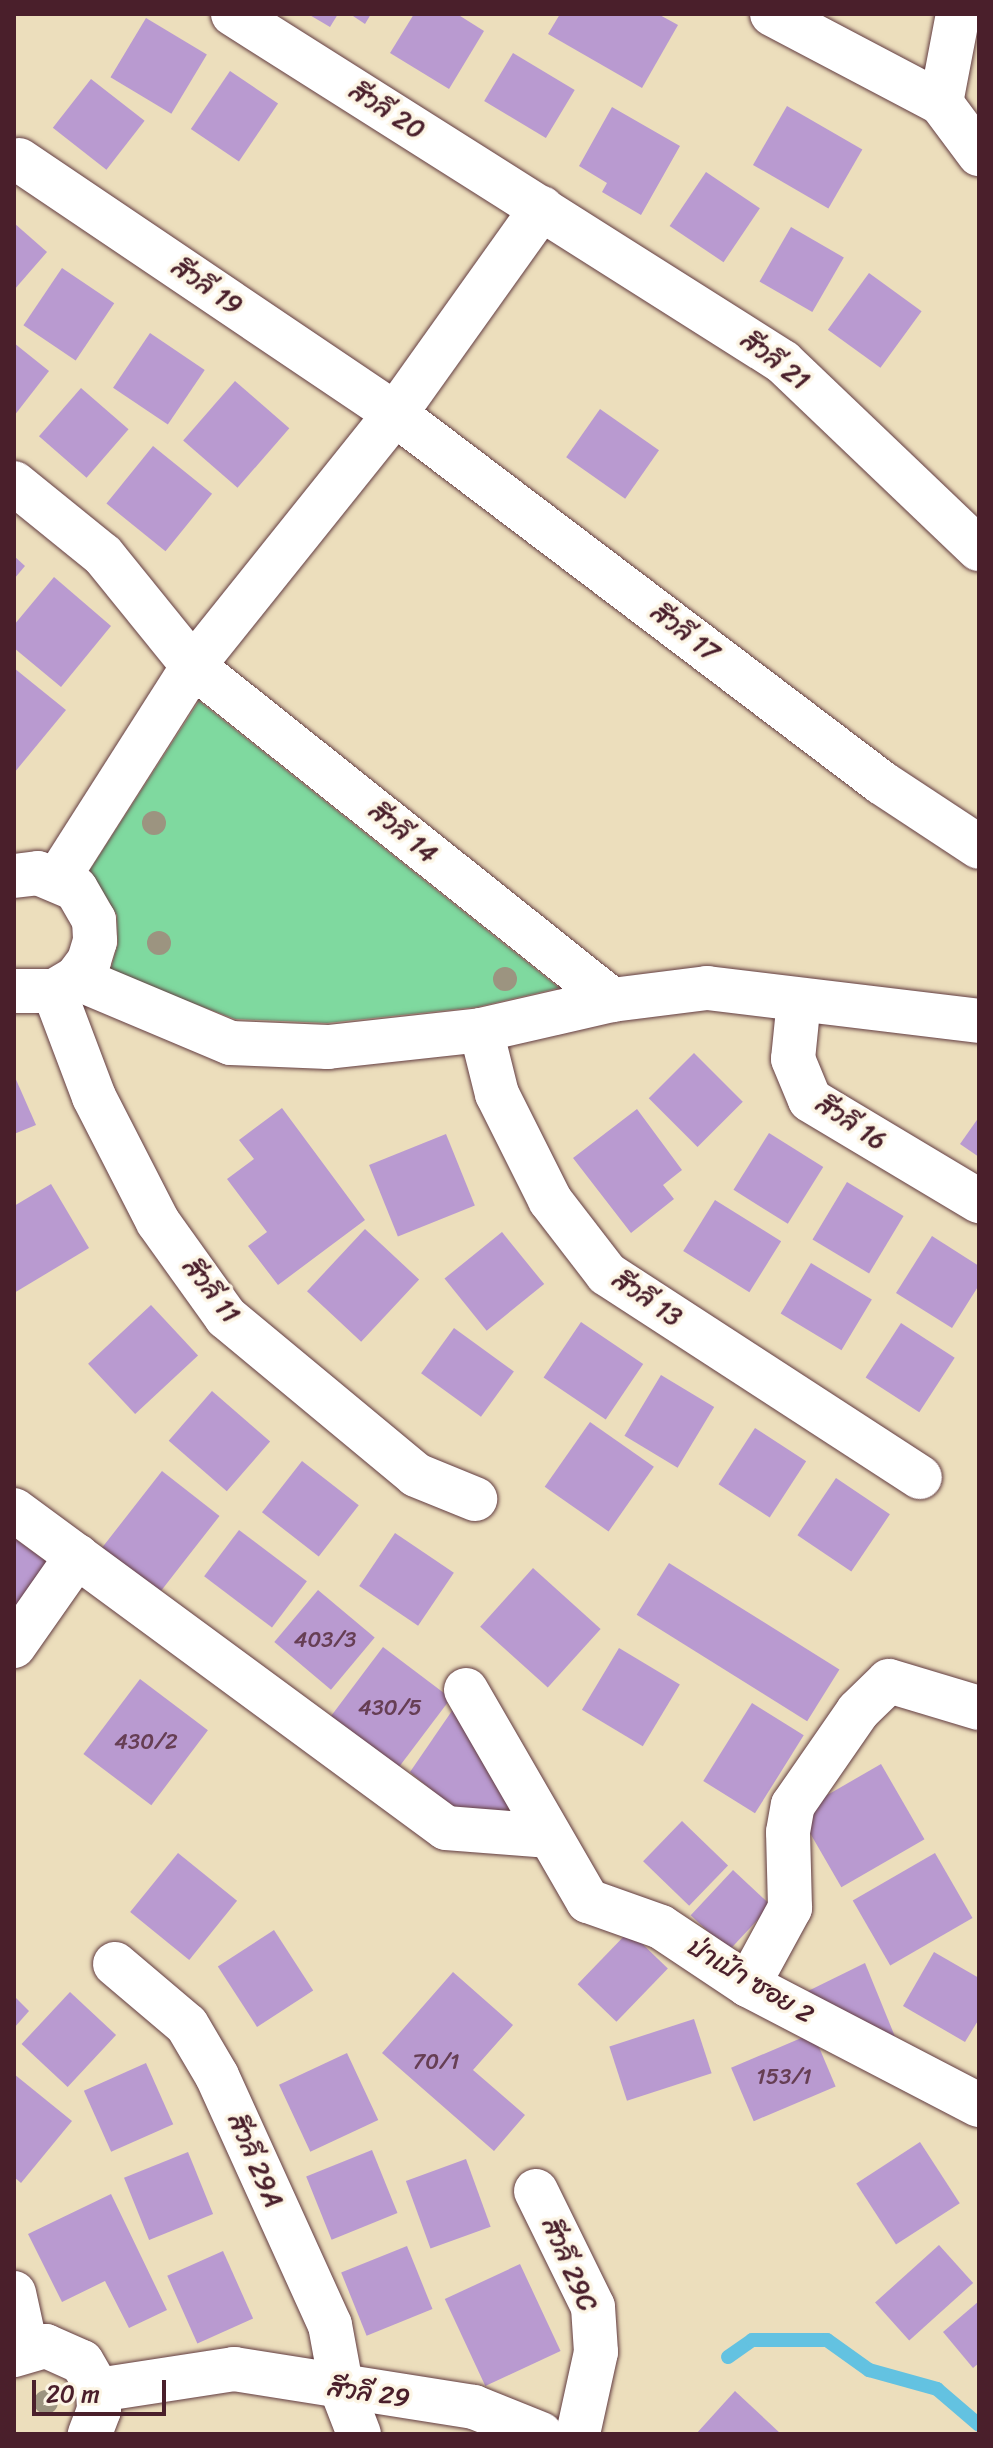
<!DOCTYPE html>
<html>
<head>
<meta charset="utf-8">
<style>
	body { margin:0 }
	#map { position:relative; width:993px; height:2448px; overflow:hidden; background:#ecdebc; font-family:Sriracha,"Playpen Sans Thai",sans-serif }
	div>[style] { position:absolute }
	.green>* { inset:0; background:#7fd99f }
	.stream>* { height:14px; margin:-7px; padding:0 7px; transform-origin:7px; border-radius:7px; background:#63c2e1 }
	.building>* { inset:0; background:#b99ad0; transform-origin:0 0 }
	.roads { filter:drop-shadow(0 0 2px #623c41) drop-shadow(0 0 2px #623c41) }
	.minor>* { height:44px; margin:-22px; padding:0 22px; transform-origin:22px; border-radius:22px; background:#fff }
	.trees>* { width:24px; height:24px; margin:-12px; border-radius:50%; background:#9c9480 }
	span { translate:-50% -50%; white-space:nowrap; text-align:center; line-height:1.15; -webkit-text-stroke:7px #fcf5e5; paint-order:stroke }
	.number-label { font-size:22px; color:#663e54 }
	.number-label span { -webkit-text-stroke-width:0 }
	.street-label { font-size:26px; color:#4a1f2b }
	.frame { position:absolute; inset:0; border:16px solid #4a1f2b; pointer-events:none }
	.scale { position:absolute; left:32px; top:2380px; width:134px; height:36px; box-sizing:border-box; border:4px solid #4a1f2b; border-top:0; padding-left:10px; font-size:24px; line-height:28px; white-space:nowrap; color:#4a1f2b; -webkit-text-stroke:6px #fcf5e5; paint-order:stroke }
</style>
</head>
<body>
<div id="map">
	<div class="green">
		<div style="clip-path:polygon(199px 701px,559px 988px,477px 1007px,327px 1023px,235px 1019px,110px 972px,118px 944px,117px 915px,90px 870px)"></div>
	</div>
	<div class="stream">
		<div style="left:728px;top:2357px;width:29px;rotate:-35deg"></div>
		<div style="left:752px;top:2340px;width:75px"></div>
		<div style="left:827px;top:2340px;width:52px;rotate:35.5deg"></div>
		<div style="left:869px;top:2370px;width:71px;rotate:15.6deg"></div>
		<div style="left:937px;top:2389px;width:55px;rotate:40.6deg"></div>
	</div>
	<div class="building">
		<div style="clip-path:polygon(308px 14px,338px 14px,330px 27px)"></div>
		<div style="clip-path:polygon(350px 14px,371px 14px,365px 24px)"></div>
		<div style="clip-path:polygon(414px 14px,457px 14px,484px 31px,449px 89px,390px 53px)"></div>
		<div style="clip-path:polygon(560px 14px,658px 14px,678px 25px,642px 88px,548px 34px)"></div>
		<div style="left:146px;top:18px;width:71px;height:69px;rotate:31deg"></div>
		<div style="left:513px;top:53px;width:72px;height:56px;rotate:31deg"></div>
		<div style="left:230px;top:71px;width:58px;height:70px;rotate:34deg"></div>
		<div style="left:91px;top:79px;width:68px;height:62px;rotate:38deg"></div>
		<div style="left:787px;top:106px;width:87px;height:68px;rotate:30deg"></div>
		<div style="clip-path:polygon(612px 107px,680px 146px,641px 215px,602px 192px,607px 183px,579px 166px)"></div>
		<div style="left:706px;top:172px;width:65px;height:65px;rotate:34deg"></div>
		<div style="clip-path:polygon(14px 223px,47px 252px,14px 290px)"></div>
		<div style="left:791px;top:227px;width:61px;height:63px;rotate:30deg"></div>
		<div style="left:62px;top:268px;width:63px;height:69px;rotate:34deg"></div>
		<div style="left:869px;top:273px;width:65px;height:70px;rotate:36deg"></div>
		<div style="left:150px;top:333px;width:66px;height:66px;rotate:34deg"></div>
		<div style="clip-path:polygon(14px 343px,49px 371px,14px 416px)"></div>
		<div style="left:235px;top:381px;width:72px;height:79px;rotate:41deg"></div>
		<div style="left:81px;top:388px;width:63px;height:64px;rotate:41deg"></div>
		<div style="left:600px;top:409px;width:72px;height:59px;rotate:35deg"></div>
		<div style="left:153px;top:446px;width:76px;height:74px;rotate:39deg"></div>
		<div style="clip-path:polygon(14px 556px,25px 566px,14px 579px)"></div>
		<div style="clip-path:polygon(54px 577px,111px 626px,61px 687px,14px 648px,14px 625px)"></div>
		<div style="clip-path:polygon(14px 668px,66px 710px,14px 773px)"></div>
		<div style="left:694px;top:1053px;width:69px;height:64px;rotate:45deg"></div>
		<div style="clip-path:polygon(14px 1075px,36px 1125px,14px 1134px)"></div>
		<div style="clip-path:polygon(282px 1108px,365px 1220px,278px 1285px,248px 1246px,267px 1232px,227px 1179px,254px 1159px,239px 1140px)"></div>
		<div style="clip-path:polygon(637px 1109px,682px 1170px,663px 1185px,674px 1199px,631px 1233px,573px 1158px)"></div>
		<div style="clip-path:polygon(979px 1117px,979px 1157px,960px 1144px)"></div>
		<div style="left:769px;top:1133px;width:64px;height:67px;rotate:32deg"></div>
		<div style="left:446px;top:1134px;width:77px;height:83px;rotate:68deg"></div>
		<div style="left:847px;top:1182px;width:66px;height:67px;rotate:31deg"></div>
		<div style="clip-path:polygon(51px 1184px,89px 1248px,14px 1293px,14px 1206px)"></div>
		<div style="left:715px;top:1200px;width:78px;height:60px;rotate:32deg"></div>
		<div style="left:365px;top:1229px;width:74px;height:85px;rotate:43deg"></div>
		<div style="left:502px;top:1232px;width:67px;height:74px;rotate:51deg"></div>
		<div style="clip-path:polygon(932px 1236px,979px 1266px,979px 1285px,952px 1328px,896px 1293px)"></div>
		<div style="left:811px;top:1263px;width:71px;height:59px;rotate:31deg"></div>
		<div style="left:151px;top:1305px;width:69px;height:86px;rotate:47deg"></div>
		<div style="left:581px;top:1322px;width:75px;height:67px;rotate:34deg"></div>
		<div style="left:901px;top:1323px;width:64px;height:65px;rotate:33deg"></div>
		<div style="left:454px;top:1328px;width:74px;height:56px;rotate:36deg"></div>
		<div style="left:661px;top:1375px;width:62px;height:71px;rotate:31deg"></div>
		<div style="left:212px;top:1391px;width:77px;height:66px;rotate:41deg"></div>
		<div style="left:590px;top:1422px;width:78px;height:79px;rotate:35deg"></div>
		<div style="left:755px;top:1428px;width:61px;height:67px;rotate:33deg"></div>
		<div style="left:302px;top:1461px;width:72px;height:65px;rotate:38deg"></div>
		<div style="left:162px;top:1471px;width:73px;height:99px;rotate:38deg"></div>
		<div style="left:836px;top:1478px;width:65px;height:69px;rotate:34deg"></div>
		<div style="left:239px;top:1530px;width:85px;height:58px;rotate:37deg"></div>
		<div style="left:395px;top:1533px;width:71px;height:64px;rotate:34deg"></div>
		<div style="clip-path:polygon(14px 1538px,47px 1562px,14px 1609px)"></div>
		<div style="left:669px;top:1563px;width:201px;height:61px;rotate:32deg"></div>
		<div style="left:533px;top:1568px;width:91px;height:79px;rotate:42deg"></div>
		<div style="left:318px;top:1590px;width:74px;height:68px;rotate:40deg"></div>
		<div style="left:383px;top:1647px;width:85px;height:90px;rotate:37deg"></div>
		<div style="left:619px;top:1648px;width:71px;height:72px;rotate:31deg"></div>
		<div style="left:140px;top:1679px;width:85px;height:94px;rotate:37deg"></div>
		<div style="left:752px;top:1703px;width:61px;height:92px;rotate:32deg"></div>
		<div style="clip-path:polygon(456px 1705px,515px 1800px,503px 1821px,460px 1814px,410px 1772px)"></div>
		<div style="left:881px;top:1764px;width:87px;height:96px;rotate:60deg"></div>
		<div style="left:682px;top:1821px;width:64px;height:56px;rotate:44deg"></div>
		<div style="left:178px;top:1853px;width:76px;height:76px;rotate:39deg"></div>
		<div style="left:935px;top:1853px;width:75px;height:95px;rotate:60deg"></div>
		<div style="left:733px;top:1870px;width:52px;height:62px;rotate:43deg"></div>
		<div style="left:274px;top:1930px;width:72px;height:67px;rotate:57deg"></div>
		<div style="left:629px;top:1931px;width:54px;height:74px;rotate:44deg"></div>
		<div style="clip-path:polygon(934px 1952px,979px 1978px,979px 2019px,965px 2042px,903px 2006px)"></div>
		<div style="clip-path:polygon(865px 1963px,898px 2044px,804px 1993px)"></div>
		<div style="clip-path:polygon(453px 1972px,513px 2025px,473px 2070px,525px 2115px,494px 2151px,382px 2053px)"></div>
		<div style="left:70px;top:1992px;width:63px;height:71px;rotate:43deg"></div>
		<div style="clip-path:polygon(14px 1996px,29px 2011px,14px 2028px)"></div>
		<div style="left:694px;top:2019px;width:57px;height:89px;rotate:72deg"></div>
		<div style="left:813px;top:2033px;width:58px;height:89px;rotate:67deg"></div>
		<div style="left:347px;top:2053px;width:74px;height:75px;rotate:65deg"></div>
		<div style="left:146px;top:2063px;width:67px;height:68px;rotate:66deg"></div>
		<div style="clip-path:polygon(14px 2074px,72px 2121px,21px 2183px,14px 2177px)"></div>
		<div style="left:920px;top:2142px;width:73px;height:76px;rotate:57deg"></div>
		<div style="left:372px;top:2150px;width:68px;height:71px;rotate:68deg"></div>
		<div style="left:188px;top:2152px;width:67px;height:69px;rotate:68deg"></div>
		<div style="left:466px;top:2159px;width:72px;height:64px;rotate:70deg"></div>
		<div style="clip-path:polygon(111px 2194px,167px 2310px,129px 2328px,105px 2281px,62px 2302px,28px 2234px)"></div>
		<div style="left:939px;top:2245px;width:51px;height:86px;rotate:48deg"></div>
		<div style="left:407px;top:2246px;width:68px;height:71px;rotate:68deg"></div>
		<div style="left:223px;top:2251px;width:74px;height:61px;rotate:66deg"></div>
		<div style="left:520px;top:2264px;width:96px;height:83px;rotate:65deg"></div>
		<div style="clip-path:polygon(979px 2301px,979px 2363px,973px 2368px,943px 2332px)"></div>
		<div style="clip-path:polygon(735px 2391px,781px 2434px,696px 2434px)"></div>
	</div>
	<div class="roads">
		<div class="minor">
			<div style="left:233px;top:14px;width:651px;rotate:32.32deg"></div>
			<div style="left:783px;top:362px;width:271px;rotate:43.7deg"></div>
			<div style="left:772px;top:14px;width:191px;rotate:27.8deg"></div>
			<div style="left:941px;top:103px;width:64px;rotate:53.3deg"></div>
			<div style="left:941px;top:103px;width:91px;rotate:-79.2deg"></div>
			<div style="left:19px;top:160px;width:454px;rotate:34deg"></div>
			<div style="left:395px;top:414px;width:611px;rotate:37.15deg"></div>
			<div style="left:882px;top:783px;width:116px;rotate:33.4deg"></div>
			<div style="left:14px;top:483px;width:114px;rotate:39deg"></div>
			<div style="left:103px;top:555px;width:143px;rotate:51deg"></div>
			<div style="left:193px;top:666px;width:536px;rotate:38.56deg"></div>
			<div style="left:14px;top:876px;width:24px;rotate:-7deg"></div>
			<div style="left:38px;top:873px;width:41px;rotate:22.8deg"></div>
			<div style="left:76px;top:889px;width:36px;rotate:60deg"></div>
			<div style="left:94px;top:920px;width:21px;rotate:87deg"></div>
			<div style="left:95px;top:941px;width:21px;rotate:107deg"></div>
			<div style="left:89px;top:961px;width:21px;rotate:127deg"></div>
			<div style="left:76px;top:978px;width:26px;rotate:149deg"></div>
			<div style="left:54px;top:991px;width:40px;rotate:180deg"></div>
			<div style="left:58px;top:878px;width:251px;rotate:-57.5deg"></div>
			<div style="left:193px;top:666px;width:323px;rotate:-51.3deg"></div>
			<div style="left:395px;top:414px;width:253px;rotate:-54.5deg"></div>
			<div style="left:76px;top:978px;width:168px;rotate:22.8deg"></div>
			<div style="left:231px;top:1043px;width:97px;rotate:2.4deg"></div>
			<div style="left:328px;top:1047px;width:154px;rotate:-6.3deg"></div>
			<div style="left:481px;top:1030px;width:134px;rotate:-12.9deg"></div>
			<div style="left:612px;top:1000px;width:96px;rotate:-7.2deg"></div>
			<div style="left:707px;top:988px;width:274px;rotate:6.9deg"></div>
			<div style="left:54px;top:991px;width:113px;rotate:69.3deg"></div>
			<div style="left:94px;top:1097px;width:140px;rotate:62.9deg"></div>
			<div style="left:158px;top:1222px;width:117px;rotate:54.4deg"></div>
			<div style="left:226px;top:1317px;width:247px;rotate:39.7deg"></div>
			<div style="left:416px;top:1475px;width:64px;rotate:22.1deg"></div>
			<div style="left:799px;top:1000px;width:59px;rotate:95.8deg"></div>
			<div style="left:793px;top:1059px;width:44px;rotate:67.5deg"></div>
			<div style="left:810px;top:1100px;width:197px;rotate:30.9deg"></div>
			<div style="left:481px;top:1030px;width:66px;rotate:76deg"></div>
			<div style="left:497px;top:1094px;width:119px;rotate:63.4deg"></div>
			<div style="left:550px;top:1200px;width:93px;rotate:52.4deg"></div>
			<div style="left:607px;top:1274px;width:373px;rotate:33deg"></div>
			<div style="left:14px;top:1510px;width:536px;rotate:36.36deg"></div>
			<div style="left:446px;top:1828px;width:101px;rotate:4.5deg"></div>
			<div style="left:14px;top:1646px;width:110px;rotate:-55deg"></div>
			<div style="left:466px;top:1690px;width:244px;rotate:60deg"></div>
			<div style="left:588px;top:1901px;width:77px;rotate:19.6deg"></div>
			<div style="left:661px;top:1927px;width:105px;rotate:33.7deg"></div>
			<div style="left:748px;top:1985px;width:260px;rotate:27.5deg"></div>
			<div style="left:115px;top:1964px;width:94px;rotate:40.3deg"></div>
			<div style="left:187px;top:2025px;width:59px;rotate:59.5deg"></div>
			<div style="left:217px;top:2076px;width:273px;rotate:65.6deg"></div>
			<div style="left:330px;top:2325px;width:66px;rotate:79.5deg"></div>
			<div style="left:342px;top:2390px;width:47px;rotate:68.9deg"></div>
			<div style="left:748px;top:1985px;width:88px;rotate:-61.4deg"></div>
			<div style="left:790px;top:1908px;width:76px;rotate:-91.5deg"></div>
			<div style="left:788px;top:1832px;width:27px;rotate:-80deg"></div>
			<div style="left:793px;top:1805px;width:114px;rotate:-55.3deg"></div>
			<div style="left:858px;top:1711px;width:43px;rotate:-44.1deg"></div>
			<div style="left:889px;top:1681px;width:94px;rotate:16.7deg"></div>
			<div style="left:536px;top:2191px;width:129px;rotate:63.8deg"></div>
			<div style="left:593px;top:2307px;width:45px;rotate:86.2deg"></div>
			<div style="left:596px;top:2352px;width:84px;rotate:102.4deg"></div>
			<div style="left:14px;top:2293px;width:56px;rotate:77.7deg"></div>
			<div style="left:14px;top:2355px;width:33px;rotate:-16deg"></div>
			<div style="left:46px;top:2346px;width:39px;rotate:24deg"></div>
			<div style="left:82px;top:2362px;width:32px;rotate:60deg"></div>
			<div style="left:98px;top:2390px;width:20px;rotate:87deg"></div>
			<div style="left:99px;top:2410px;width:26px;rotate:111deg"></div>
			<div style="left:98px;top:2390px;width:138px;rotate:-8.8deg"></div>
			<div style="left:234px;top:2369px;width:243px;rotate:9deg"></div>
			<div style="left:474px;top:2407px;width:72px;rotate:21.9deg"></div>
		</div>
	</div>
	<div class="trees">
		<div style="left:154px;top:823px"></div>
		<div style="left:159px;top:943px"></div>
		<div style="left:505px;top:979px"></div>
		<div style="left:46px;top:2402px"></div>
	</div>
	<div class="number-label">
		<span style="left:325px;top:1640px">403/3</span>
		<span style="left:390px;top:1708px">430/5</span>
		<span style="left:146px;top:1742px">430/2</span>
		<span style="left:436px;top:2062px">70/1</span>
		<span style="left:784px;top:2077px">153/1</span>
	</div>
	<div class="street-label">
		<span style="left:387px;top:111px;rotate:32deg">สีวลี 20</span>
		<span style="left:207px;top:287px;rotate:34deg">สีวลี 19</span>
		<span style="left:775px;top:361px;rotate:37deg">สีวลี 21</span>
		<span style="left:685px;top:633px;rotate:37deg">สีวลี 17</span>
		<span style="left:403px;top:833px;rotate:39deg">สีวลี 14</span>
		<span style="left:851px;top:1123px;rotate:33deg">สีวลี 16</span>
		<span style="left:211px;top:1291px;rotate:51deg">สีวลี 11</span>
		<span style="left:647px;top:1299px;rotate:34deg">สีวลี 13</span>
		<span style="left:751px;top:1981px;rotate:31deg">ป่าเป้า ซอย 2</span>
		<span style="left:255px;top:2161px;rotate:66deg">สีวลี 29A</span>
		<span style="left:569px;top:2265px;rotate:66deg">สีวลี 29C</span>
		<span style="left:369px;top:2393px;rotate:8deg">สีวลี 29</span>
	</div>
	<div class="frame"></div>
	<div class="scale">20 m</div>
</div>
</body>
</html>
